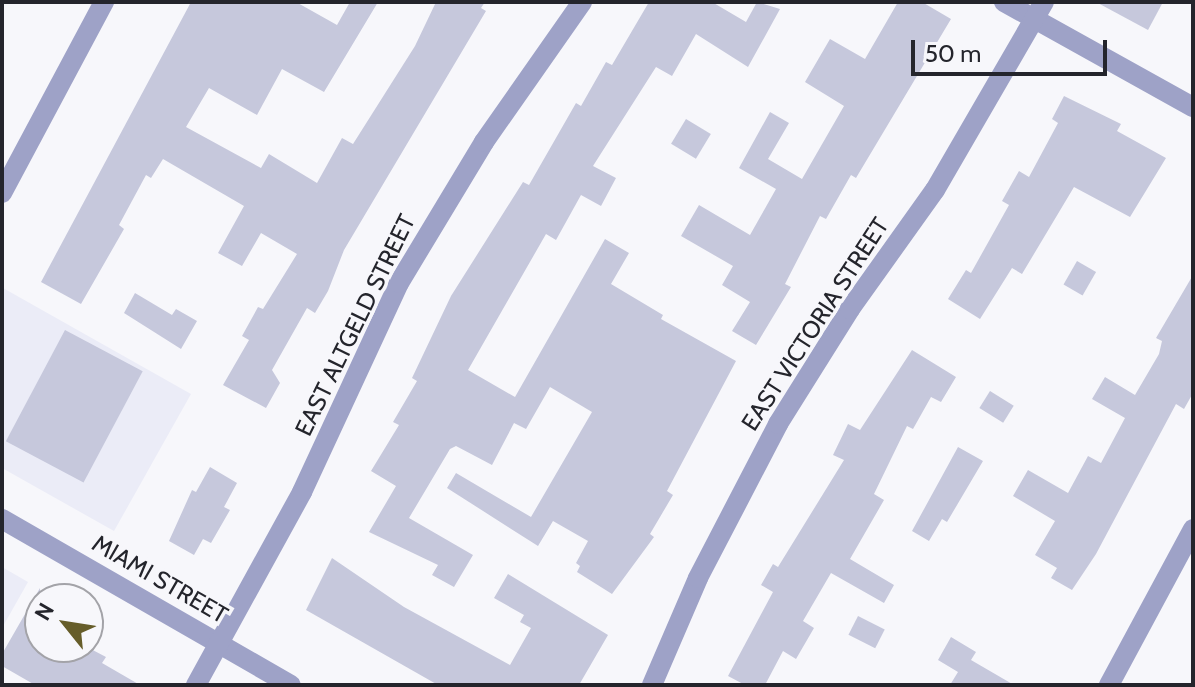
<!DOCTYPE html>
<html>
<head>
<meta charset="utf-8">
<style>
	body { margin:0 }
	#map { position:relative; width:1195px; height:687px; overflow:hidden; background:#f7f7fb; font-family:Cabin,sans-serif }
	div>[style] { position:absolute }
	.built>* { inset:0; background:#ebecf7 }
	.building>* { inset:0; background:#c6c8dc; transform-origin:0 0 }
	.minor>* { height:20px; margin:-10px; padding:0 10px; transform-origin:10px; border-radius:10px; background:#9ea2c7 }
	span { translate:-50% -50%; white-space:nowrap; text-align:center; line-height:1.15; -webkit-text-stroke:7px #f7f7fb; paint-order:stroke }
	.street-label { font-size:24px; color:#24252c }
	.frame { position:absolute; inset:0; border:4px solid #24252c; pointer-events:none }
	.north { position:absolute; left:24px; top:583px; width:80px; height:80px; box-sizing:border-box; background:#f7f7fb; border:2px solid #a3a3a8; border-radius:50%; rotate:300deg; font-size:22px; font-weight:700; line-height:32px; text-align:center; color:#24252c }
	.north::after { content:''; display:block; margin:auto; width:28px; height:36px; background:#665d2a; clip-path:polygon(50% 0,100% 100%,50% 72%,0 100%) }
	.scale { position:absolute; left:911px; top:40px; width:196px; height:36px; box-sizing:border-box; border:4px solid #24252c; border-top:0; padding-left:10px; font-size:24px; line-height:28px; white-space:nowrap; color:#24252c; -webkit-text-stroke:6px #f7f7fb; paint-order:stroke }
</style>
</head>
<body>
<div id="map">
	<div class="built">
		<div style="clip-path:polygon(3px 288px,191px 394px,114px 531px,2px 468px)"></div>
		<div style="clip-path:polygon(2px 567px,28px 582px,2px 628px)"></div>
	</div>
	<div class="building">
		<div style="clip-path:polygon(191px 2px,296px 2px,337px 25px,350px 2px,378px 2px,324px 92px,282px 69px,257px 115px,209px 88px,186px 127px,261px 168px,269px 154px,317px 183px,342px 138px,353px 144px,415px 46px,436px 2px,485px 2px,481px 8px,486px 11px,344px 250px,328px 291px,315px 313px,307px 308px,272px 370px,280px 383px,266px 408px,223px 385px,249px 340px,242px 336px,258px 307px,263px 309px,297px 254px,261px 233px,242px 266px,218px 253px,244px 206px,163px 159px,151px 178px,146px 175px,119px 225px,124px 229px,81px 304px,41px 282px)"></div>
		<div style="clip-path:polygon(649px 2px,712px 2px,746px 22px,757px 2px,780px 9px,748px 67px,696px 34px,672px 76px,656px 67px,593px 166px,616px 178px,601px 206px,581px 195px,556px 240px,546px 234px,468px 370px,515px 397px,605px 239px,629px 253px,611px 284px,663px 315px,661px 319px,736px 361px,667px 491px,673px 495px,650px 534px,654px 537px,612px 594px,577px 572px,580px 566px,576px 563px,588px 541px,553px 521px,538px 546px,447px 488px,456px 473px,531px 517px,592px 412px,550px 387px,526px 429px,514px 423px,492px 465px,456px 446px,450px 449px,409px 518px,473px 555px,454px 587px,432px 575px,438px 565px,369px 532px,396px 486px,371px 471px,399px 425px,393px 422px,417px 381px,412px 378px,451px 296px,523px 182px,529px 185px,576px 103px,581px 106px,606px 62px,612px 65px)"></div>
		<div style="clip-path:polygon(898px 2px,922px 2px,951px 19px,856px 178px,851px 175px,826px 219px,820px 216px,785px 284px,791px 287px,756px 345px,732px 331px,750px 302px,722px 285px,733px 266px,681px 236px,699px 205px,750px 235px,776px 189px,739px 168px,770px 112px,789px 123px,768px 159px,802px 179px,844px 106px,805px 82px,830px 39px,865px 59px)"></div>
		<div style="clip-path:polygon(1096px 2px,1163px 2px,1148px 30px)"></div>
		<div style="clip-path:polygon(1064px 96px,1121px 124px,1117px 131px,1166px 158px,1130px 217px,1074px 187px,1022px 274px,1012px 268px,980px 319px,948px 299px,966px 270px,971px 273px,1009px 205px,1002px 201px,1019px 171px,1029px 177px,1058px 123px,1052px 119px)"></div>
		<div style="left:686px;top:119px;width:29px;height:29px;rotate:31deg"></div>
		<div style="left:1077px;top:261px;width:22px;height:27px;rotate:30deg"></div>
		<div style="clip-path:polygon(1193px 275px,1193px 393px,1184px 409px,1176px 404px,1096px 554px,1072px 590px,1051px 578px,1057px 568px,1035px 555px,1055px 521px,1013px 496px,1028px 470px,1068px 493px,1088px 456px,1101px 463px,1125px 418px,1092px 399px,1105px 377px,1135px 395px,1159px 354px,1162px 341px,1156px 338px)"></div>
		<div style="clip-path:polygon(135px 293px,172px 315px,176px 309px,197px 321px,181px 349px,124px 313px)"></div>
		<div style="left:65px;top:330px;width:88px;height:126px;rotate:28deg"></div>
		<div style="clip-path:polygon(912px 350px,956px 377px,941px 402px,931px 397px,913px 429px,907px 426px,874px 494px,884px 500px,850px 559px,894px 585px,884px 603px,831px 573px,803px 621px,814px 628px,796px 659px,783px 651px,765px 685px,745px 685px,728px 676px,773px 592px,761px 585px,773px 564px,778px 567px,844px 460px,833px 455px,848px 424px,860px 430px)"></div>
		<div style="left:990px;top:391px;width:28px;height:20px;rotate:32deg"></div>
		<div style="clip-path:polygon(958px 447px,983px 461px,947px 522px,942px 519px,929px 541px,912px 531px)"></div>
		<div style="clip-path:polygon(210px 467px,237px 483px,224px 507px,230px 510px,211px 543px,203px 539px,194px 555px,169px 541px,192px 490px,196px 492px)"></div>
		<div style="clip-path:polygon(332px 558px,404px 607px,510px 665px,531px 628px,520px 622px,524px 615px,494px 598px,508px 574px,608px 635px,579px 685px,438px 685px,306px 610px)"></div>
		<div style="clip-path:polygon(40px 588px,40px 647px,87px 647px,106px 657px,102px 663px,140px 685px,35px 685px,2px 666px,2px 654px)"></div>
		<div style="left:858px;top:616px;width:30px;height:21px;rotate:27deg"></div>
		<div style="clip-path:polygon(951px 637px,976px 652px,971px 660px,1014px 685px,950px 685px,958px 672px,938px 660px)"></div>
	</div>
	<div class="minor">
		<div style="left:1004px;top:2px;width:216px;rotate:29.1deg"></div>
		<div style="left:2px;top:193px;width:217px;rotate:-61.9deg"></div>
		<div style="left:2px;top:519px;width:333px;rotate:29.9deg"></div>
		<div style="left:196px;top:685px;width:220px;rotate:-61.2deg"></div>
		<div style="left:302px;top:492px;width:230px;rotate:-65.1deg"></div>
		<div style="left:399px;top:283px;width:165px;rotate:-58.9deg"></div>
		<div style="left:484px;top:142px;width:171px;rotate:-55deg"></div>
		<div style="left:652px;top:685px;width:116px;rotate:-66.7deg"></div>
		<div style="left:698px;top:578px;width:174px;rotate:-62.5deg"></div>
		<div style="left:778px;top:424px;width:136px;rotate:-57.9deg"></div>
		<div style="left:850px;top:309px;width:146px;rotate:-54.5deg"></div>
		<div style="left:935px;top:190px;width:217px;rotate:-59.9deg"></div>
		<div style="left:1109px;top:685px;width:177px;rotate:-61.7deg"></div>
	</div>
	<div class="street-label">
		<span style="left:815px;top:324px;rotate:-57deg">EAST VICTORIA STREET</span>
		<span style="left:355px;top:325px;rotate:-64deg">EAST ALTGELD STREET</span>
		<span style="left:160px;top:579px;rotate:30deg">MIAMI STREET</span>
	</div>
	<div class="frame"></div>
	<div class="north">N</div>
	<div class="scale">50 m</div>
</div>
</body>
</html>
